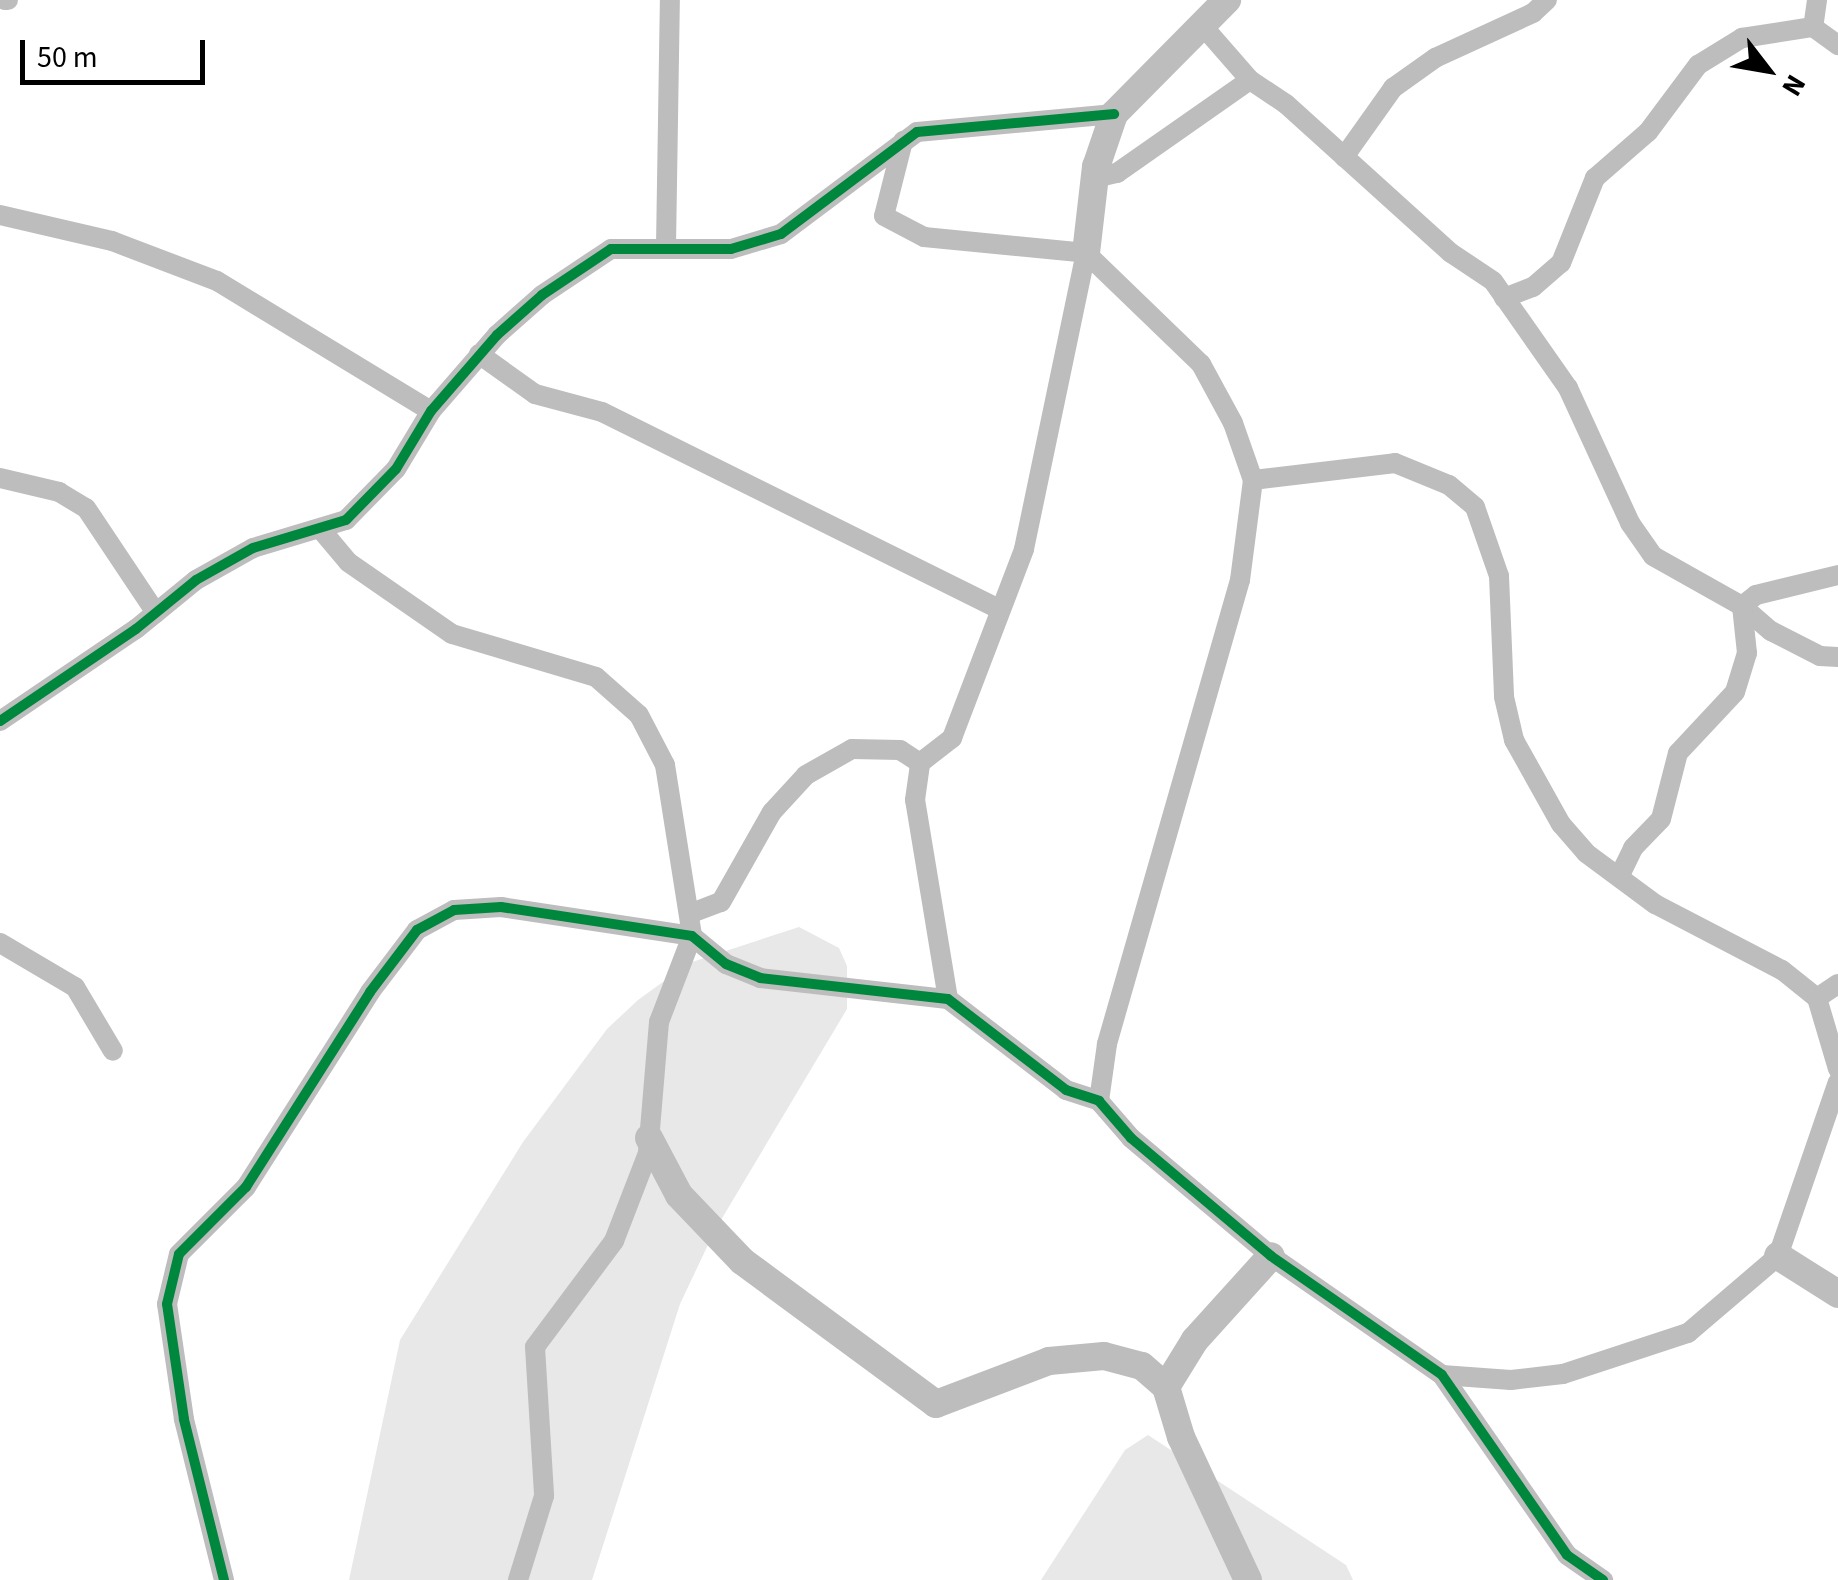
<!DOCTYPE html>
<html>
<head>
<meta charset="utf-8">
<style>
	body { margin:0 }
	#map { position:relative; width:1838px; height:1580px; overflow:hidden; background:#fff; font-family:"Source Sans 3",sans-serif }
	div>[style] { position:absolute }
	.green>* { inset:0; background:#e8e8e8 }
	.minor>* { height:20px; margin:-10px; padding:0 10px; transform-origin:10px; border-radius:10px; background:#bdbdbd }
	.tertiary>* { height:28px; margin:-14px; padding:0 14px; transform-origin:14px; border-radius:14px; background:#bdbdbd }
	.cycleway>* { height:10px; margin:-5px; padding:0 5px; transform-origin:5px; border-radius:5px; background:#00873e }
	span { translate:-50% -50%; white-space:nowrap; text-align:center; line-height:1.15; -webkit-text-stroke:9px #fff; paint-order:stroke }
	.north { position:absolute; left:1718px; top:20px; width:100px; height:100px; -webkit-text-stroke:8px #fff; paint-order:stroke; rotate:121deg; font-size:28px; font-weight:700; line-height:40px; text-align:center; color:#000 }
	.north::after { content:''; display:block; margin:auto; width:35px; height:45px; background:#000; clip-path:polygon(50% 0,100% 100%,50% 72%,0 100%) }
	.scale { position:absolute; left:20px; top:40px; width:185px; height:45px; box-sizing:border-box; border:5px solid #000; border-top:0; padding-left:12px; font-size:30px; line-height:35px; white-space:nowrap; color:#000; -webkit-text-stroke:8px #fff; paint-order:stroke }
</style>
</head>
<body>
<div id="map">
	<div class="green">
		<div style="clip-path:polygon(799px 927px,839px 948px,847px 966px,847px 1009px,715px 1230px,680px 1304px,592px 1580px,349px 1580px,400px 1340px,523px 1142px,607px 1029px,638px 1000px,689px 963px)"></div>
		<div style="clip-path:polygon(1148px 1435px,1346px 1565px,1353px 1580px,1041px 1580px,1125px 1450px)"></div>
	</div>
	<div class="minor">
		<div style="left:5px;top:0;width:3px"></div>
		<div style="left:1817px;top:0;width:27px;rotate:98deg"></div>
		<div style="left:1813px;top:27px;width:31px;rotate:36deg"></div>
		<div style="left:1202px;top:25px;width:73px;rotate:48.9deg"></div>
		<div style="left:1250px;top:80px;width:43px;rotate:33.7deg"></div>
		<div style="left:1286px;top:104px;width:222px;rotate:42.1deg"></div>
		<div style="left:1451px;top:253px;width:50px;rotate:33.7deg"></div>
		<div style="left:1493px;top:281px;width:131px;rotate:55deg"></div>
		<div style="left:1568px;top:388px;width:149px;rotate:65.3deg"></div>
		<div style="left:1630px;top:523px;width:40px;rotate:55.1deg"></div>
		<div style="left:1653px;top:556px;width:102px;rotate:29.3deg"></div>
		<div style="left:1742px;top:606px;width:38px;rotate:41deg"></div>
		<div style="left:1771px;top:631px;width:55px;rotate:27deg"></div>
		<div style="left:1820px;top:656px;width:18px;rotate:3deg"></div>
		<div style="left:903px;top:141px;width:77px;rotate:104.2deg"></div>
		<div style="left:884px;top:216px;width:45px;rotate:27.7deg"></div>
		<div style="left:924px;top:237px;width:163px;rotate:5.6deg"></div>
		<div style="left:1086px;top:253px;width:160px;rotate:44deg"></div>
		<div style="left:1201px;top:364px;width:67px;rotate:61.5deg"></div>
		<div style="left:1233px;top:423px;width:60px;rotate:70.7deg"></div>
		<div style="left:1253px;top:480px;width:101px;rotate:97.4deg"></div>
		<div style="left:1240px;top:580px;width:483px;rotate:106deg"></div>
		<div style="left:1107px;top:1044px;width:58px;rotate:98deg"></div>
		<div style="left:1344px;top:157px;width:85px;rotate:-54.6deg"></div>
		<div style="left:1393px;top:88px;width:52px;rotate:-35.5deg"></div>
		<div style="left:1435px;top:58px;width:108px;rotate:-24.7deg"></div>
		<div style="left:1533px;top:13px;width:19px;rotate:-43deg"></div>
		<div style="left:1095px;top:178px;width:23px;rotate:-13deg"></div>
		<div style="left:1117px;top:173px;width:162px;rotate:-35deg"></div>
		<div style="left:0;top:215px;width:115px;rotate:13.1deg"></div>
		<div style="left:112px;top:241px;width:112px;rotate:20.9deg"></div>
		<div style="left:217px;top:281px;width:250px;rotate:31.3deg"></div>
		<div style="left:666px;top:247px;width:247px;rotate:-89.1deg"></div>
		<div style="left:1504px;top:298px;width:31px;rotate:-21deg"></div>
		<div style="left:1533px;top:287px;width:37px;rotate:-41deg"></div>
		<div style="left:1561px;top:263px;width:92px;rotate:-68.2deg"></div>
		<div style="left:1595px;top:178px;width:70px;rotate:-41deg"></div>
		<div style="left:1648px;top:132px;width:84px;rotate:-53.3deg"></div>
		<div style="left:1698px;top:65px;width:52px;rotate:-31.5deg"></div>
		<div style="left:1742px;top:38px;width:72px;rotate:-8.8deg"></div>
		<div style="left:479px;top:354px;width:69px;rotate:35.5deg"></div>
		<div style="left:535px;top:394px;width:69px;rotate:15deg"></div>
		<div style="left:602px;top:412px;width:442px;rotate:26.4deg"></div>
		<div style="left:0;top:478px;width:61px;rotate:13.3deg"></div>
		<div style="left:59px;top:492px;width:31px;rotate:31deg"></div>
		<div style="left:86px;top:508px;width:126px;rotate:56.3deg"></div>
		<div style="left:1253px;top:480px;width:143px;rotate:-6.8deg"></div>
		<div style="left:1395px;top:463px;width:58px;rotate:22.2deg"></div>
		<div style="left:1449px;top:485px;width:34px;rotate:40deg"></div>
		<div style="left:1475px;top:507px;width:73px;rotate:70.8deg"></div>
		<div style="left:1499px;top:576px;width:121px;rotate:87.6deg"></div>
		<div style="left:1504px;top:697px;width:44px;rotate:76.9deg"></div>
		<div style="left:1514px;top:740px;width:96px;rotate:60.8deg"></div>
		<div style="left:1561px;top:824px;width:38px;rotate:49deg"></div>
		<div style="left:1586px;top:853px;width:86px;rotate:36.5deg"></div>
		<div style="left:1655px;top:904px;width:143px;rotate:27.5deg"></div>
		<div style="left:1782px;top:970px;width:45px;rotate:38.7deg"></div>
		<div style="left:1817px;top:998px;width:74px;rotate:73.5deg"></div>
		<div style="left:323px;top:532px;width:39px;rotate:50deg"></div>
		<div style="left:348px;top:562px;width:126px;rotate:34.7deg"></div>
		<div style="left:452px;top:634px;width:150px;rotate:16.6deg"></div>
		<div style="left:596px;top:677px;width:57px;rotate:41.5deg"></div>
		<div style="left:639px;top:715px;width:56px;rotate:62.5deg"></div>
		<div style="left:665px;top:765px;width:173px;rotate:81deg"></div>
		<div style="left:692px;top:936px;width:92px;rotate:111deg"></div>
		<div style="left:659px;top:1022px;width:131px;rotate:94.8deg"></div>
		<div style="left:648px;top:1153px;width:94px;rotate:111.1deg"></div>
		<div style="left:614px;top:1241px;width:132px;rotate:126.7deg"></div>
		<div style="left:535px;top:1347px;width:149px;rotate:86.5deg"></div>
		<div style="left:544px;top:1496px;width:88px;rotate:107.2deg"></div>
		<div style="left:1742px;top:606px;width:18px;rotate:-38deg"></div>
		<div style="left:1756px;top:595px;width:84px;rotate:-13.7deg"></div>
		<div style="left:0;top:721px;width:164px;rotate:-34.1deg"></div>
		<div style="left:136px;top:629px;width:77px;rotate:-39.2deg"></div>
		<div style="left:196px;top:580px;width:65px;rotate:-29.3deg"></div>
		<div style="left:253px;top:548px;width:97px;rotate:-16.8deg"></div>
		<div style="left:346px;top:520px;width:71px;rotate:-45.6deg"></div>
		<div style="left:396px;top:469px;width:68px;rotate:-58.9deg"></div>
		<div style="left:431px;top:411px;width:101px;rotate:-49deg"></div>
		<div style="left:497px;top:335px;width:60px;rotate:-41.6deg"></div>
		<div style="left:542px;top:295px;width:83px;rotate:-33.7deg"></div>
		<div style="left:611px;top:249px;width:120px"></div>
		<div style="left:731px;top:249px;width:52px;rotate:-16.7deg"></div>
		<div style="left:781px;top:234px;width:170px;rotate:-36.9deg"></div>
		<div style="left:917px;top:132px;width:198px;rotate:-5.2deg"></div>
		<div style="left:1620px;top:875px;width:30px;rotate:-64deg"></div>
		<div style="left:1633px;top:848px;width:40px;rotate:-46deg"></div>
		<div style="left:1661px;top:819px;width:68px;rotate:-75.6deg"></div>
		<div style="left:1678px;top:753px;width:83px;rotate:-46.9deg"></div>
		<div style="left:1735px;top:692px;width:41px;rotate:-72.9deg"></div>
		<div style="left:1747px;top:653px;width:47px;rotate:-96.1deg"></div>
		<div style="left:689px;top:914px;width:34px;rotate:-21deg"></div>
		<div style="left:721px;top:902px;width:103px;rotate:-60.5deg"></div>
		<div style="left:772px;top:812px;width:50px;rotate:-47.4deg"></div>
		<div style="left:806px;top:775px;width:53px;rotate:-29.5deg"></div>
		<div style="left:852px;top:749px;width:48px;rotate:1.2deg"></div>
		<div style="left:900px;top:750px;width:24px;rotate:33deg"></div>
		<div style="left:0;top:943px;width:87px;rotate:30.4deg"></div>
		<div style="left:75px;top:987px;width:74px;rotate:59.3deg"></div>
		<div style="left:1817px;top:998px;width:25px;rotate:-34deg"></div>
		<div style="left:948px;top:999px;width:202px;rotate:-99.4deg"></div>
		<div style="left:915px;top:800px;width:37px;rotate:-82deg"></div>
		<div style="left:920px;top:763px;width:41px;rotate:-38deg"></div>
		<div style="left:952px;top:738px;width:202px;rotate:-69.1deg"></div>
		<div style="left:1024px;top:549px;width:302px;rotate:-78.2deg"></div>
		<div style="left:1442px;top:1375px;width:69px;rotate:4.1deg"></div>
		<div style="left:1511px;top:1380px;width:52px;rotate:-6.6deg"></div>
		<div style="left:1563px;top:1374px;width:132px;rotate:-18.2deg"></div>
		<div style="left:1688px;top:1333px;width:118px;rotate:-40.5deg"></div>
		<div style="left:1778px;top:1256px;width:184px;rotate:-71deg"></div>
		<div style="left:224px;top:1580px;width:166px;rotate:-104deg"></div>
		<div style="left:184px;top:1419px;width:116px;rotate:-98.4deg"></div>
		<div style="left:167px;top:1304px;width:51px;rotate:-76.5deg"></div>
		<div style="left:179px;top:1254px;width:95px;rotate:-45deg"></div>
		<div style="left:246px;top:1187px;width:231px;rotate:-57.5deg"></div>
		<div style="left:370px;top:992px;width:78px;rotate:-52.8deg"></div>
		<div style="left:417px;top:930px;width:42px;rotate:-28.4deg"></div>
		<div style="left:454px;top:910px;width:47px;rotate:-3.7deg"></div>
		<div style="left:501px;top:907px;width:193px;rotate:8.6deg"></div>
		<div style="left:692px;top:936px;width:44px;rotate:39.5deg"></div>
		<div style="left:726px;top:964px;width:37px;rotate:22deg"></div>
		<div style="left:760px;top:978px;width:189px;rotate:6.4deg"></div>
		<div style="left:948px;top:999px;width:149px;rotate:37.6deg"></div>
		<div style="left:1066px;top:1090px;width:35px;rotate:18deg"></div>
		<div style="left:1099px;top:1101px;width:49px;rotate:49.1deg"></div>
		<div style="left:1131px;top:1138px;width:183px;rotate:40.1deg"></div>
		<div style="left:1271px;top:1256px;width:208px;rotate:34.8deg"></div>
		<div style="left:1442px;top:1375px;width:219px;rotate:55.2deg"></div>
		<div style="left:1567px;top:1555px;width:44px;rotate:34.8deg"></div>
	</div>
	<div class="tertiary">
		<div style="left:1086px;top:253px;width:87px;rotate:-83.4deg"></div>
		<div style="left:1096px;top:167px;width:56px;rotate:-71.2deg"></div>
		<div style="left:1114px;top:114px;width:161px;rotate:-45.3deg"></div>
		<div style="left:649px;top:1138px;width:64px;rotate:62.2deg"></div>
		<div style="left:679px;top:1195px;width:91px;rotate:46.3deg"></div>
		<div style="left:742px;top:1261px;width:241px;rotate:36.4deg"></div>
		<div style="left:936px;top:1404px;width:121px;rotate:-20.8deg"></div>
		<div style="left:1049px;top:1361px;width:55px;rotate:-5.2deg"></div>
		<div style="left:1104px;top:1356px;width:39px;rotate:15deg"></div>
		<div style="left:1142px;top:1366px;width:32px;rotate:41deg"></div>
		<div style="left:1778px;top:1256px;width:71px;rotate:32.3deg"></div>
		<div style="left:1248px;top:1580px;width:158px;rotate:-115.1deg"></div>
		<div style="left:1181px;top:1437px;width:52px;rotate:-106.7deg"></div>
		<div style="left:1166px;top:1387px;width:55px;rotate:-58.3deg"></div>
		<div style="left:1195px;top:1340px;width:113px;rotate:-47.9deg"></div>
	</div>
	<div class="cycleway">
		<div style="left:0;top:721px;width:164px;rotate:-34.1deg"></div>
		<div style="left:136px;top:629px;width:77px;rotate:-39.2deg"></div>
		<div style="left:196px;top:580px;width:65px;rotate:-29.3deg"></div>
		<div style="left:253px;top:548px;width:97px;rotate:-16.8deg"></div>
		<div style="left:346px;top:520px;width:71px;rotate:-45.6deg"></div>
		<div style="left:396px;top:469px;width:68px;rotate:-58.9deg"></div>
		<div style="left:431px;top:411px;width:101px;rotate:-49deg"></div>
		<div style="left:497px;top:335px;width:60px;rotate:-41.6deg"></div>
		<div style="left:542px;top:295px;width:83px;rotate:-33.7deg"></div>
		<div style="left:611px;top:249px;width:120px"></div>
		<div style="left:731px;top:249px;width:52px;rotate:-16.7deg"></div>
		<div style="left:781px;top:234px;width:170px;rotate:-36.9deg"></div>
		<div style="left:917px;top:132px;width:198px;rotate:-5.2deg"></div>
		<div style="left:224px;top:1580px;width:166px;rotate:-104deg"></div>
		<div style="left:184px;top:1419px;width:116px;rotate:-98.4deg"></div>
		<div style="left:167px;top:1304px;width:51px;rotate:-76.5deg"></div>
		<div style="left:179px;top:1254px;width:95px;rotate:-45deg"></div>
		<div style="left:246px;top:1187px;width:231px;rotate:-57.5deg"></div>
		<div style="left:370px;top:992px;width:78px;rotate:-52.8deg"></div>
		<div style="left:417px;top:930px;width:42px;rotate:-28.4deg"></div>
		<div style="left:454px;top:910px;width:47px;rotate:-3.7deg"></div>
		<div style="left:501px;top:907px;width:193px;rotate:8.6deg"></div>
		<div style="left:692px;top:936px;width:44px;rotate:39.5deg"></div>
		<div style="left:726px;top:964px;width:37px;rotate:22deg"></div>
		<div style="left:760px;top:978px;width:189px;rotate:6.4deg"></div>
		<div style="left:948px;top:999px;width:149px;rotate:37.6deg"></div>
		<div style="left:1066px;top:1090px;width:35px;rotate:18deg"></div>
		<div style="left:1099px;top:1101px;width:49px;rotate:49.1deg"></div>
		<div style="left:1131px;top:1138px;width:183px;rotate:40.1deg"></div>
		<div style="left:1271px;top:1256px;width:208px;rotate:34.8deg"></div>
		<div style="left:1442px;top:1375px;width:219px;rotate:55.2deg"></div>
		<div style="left:1567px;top:1555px;width:44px;rotate:34.8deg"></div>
	</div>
	<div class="north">N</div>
	<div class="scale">50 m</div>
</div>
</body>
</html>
